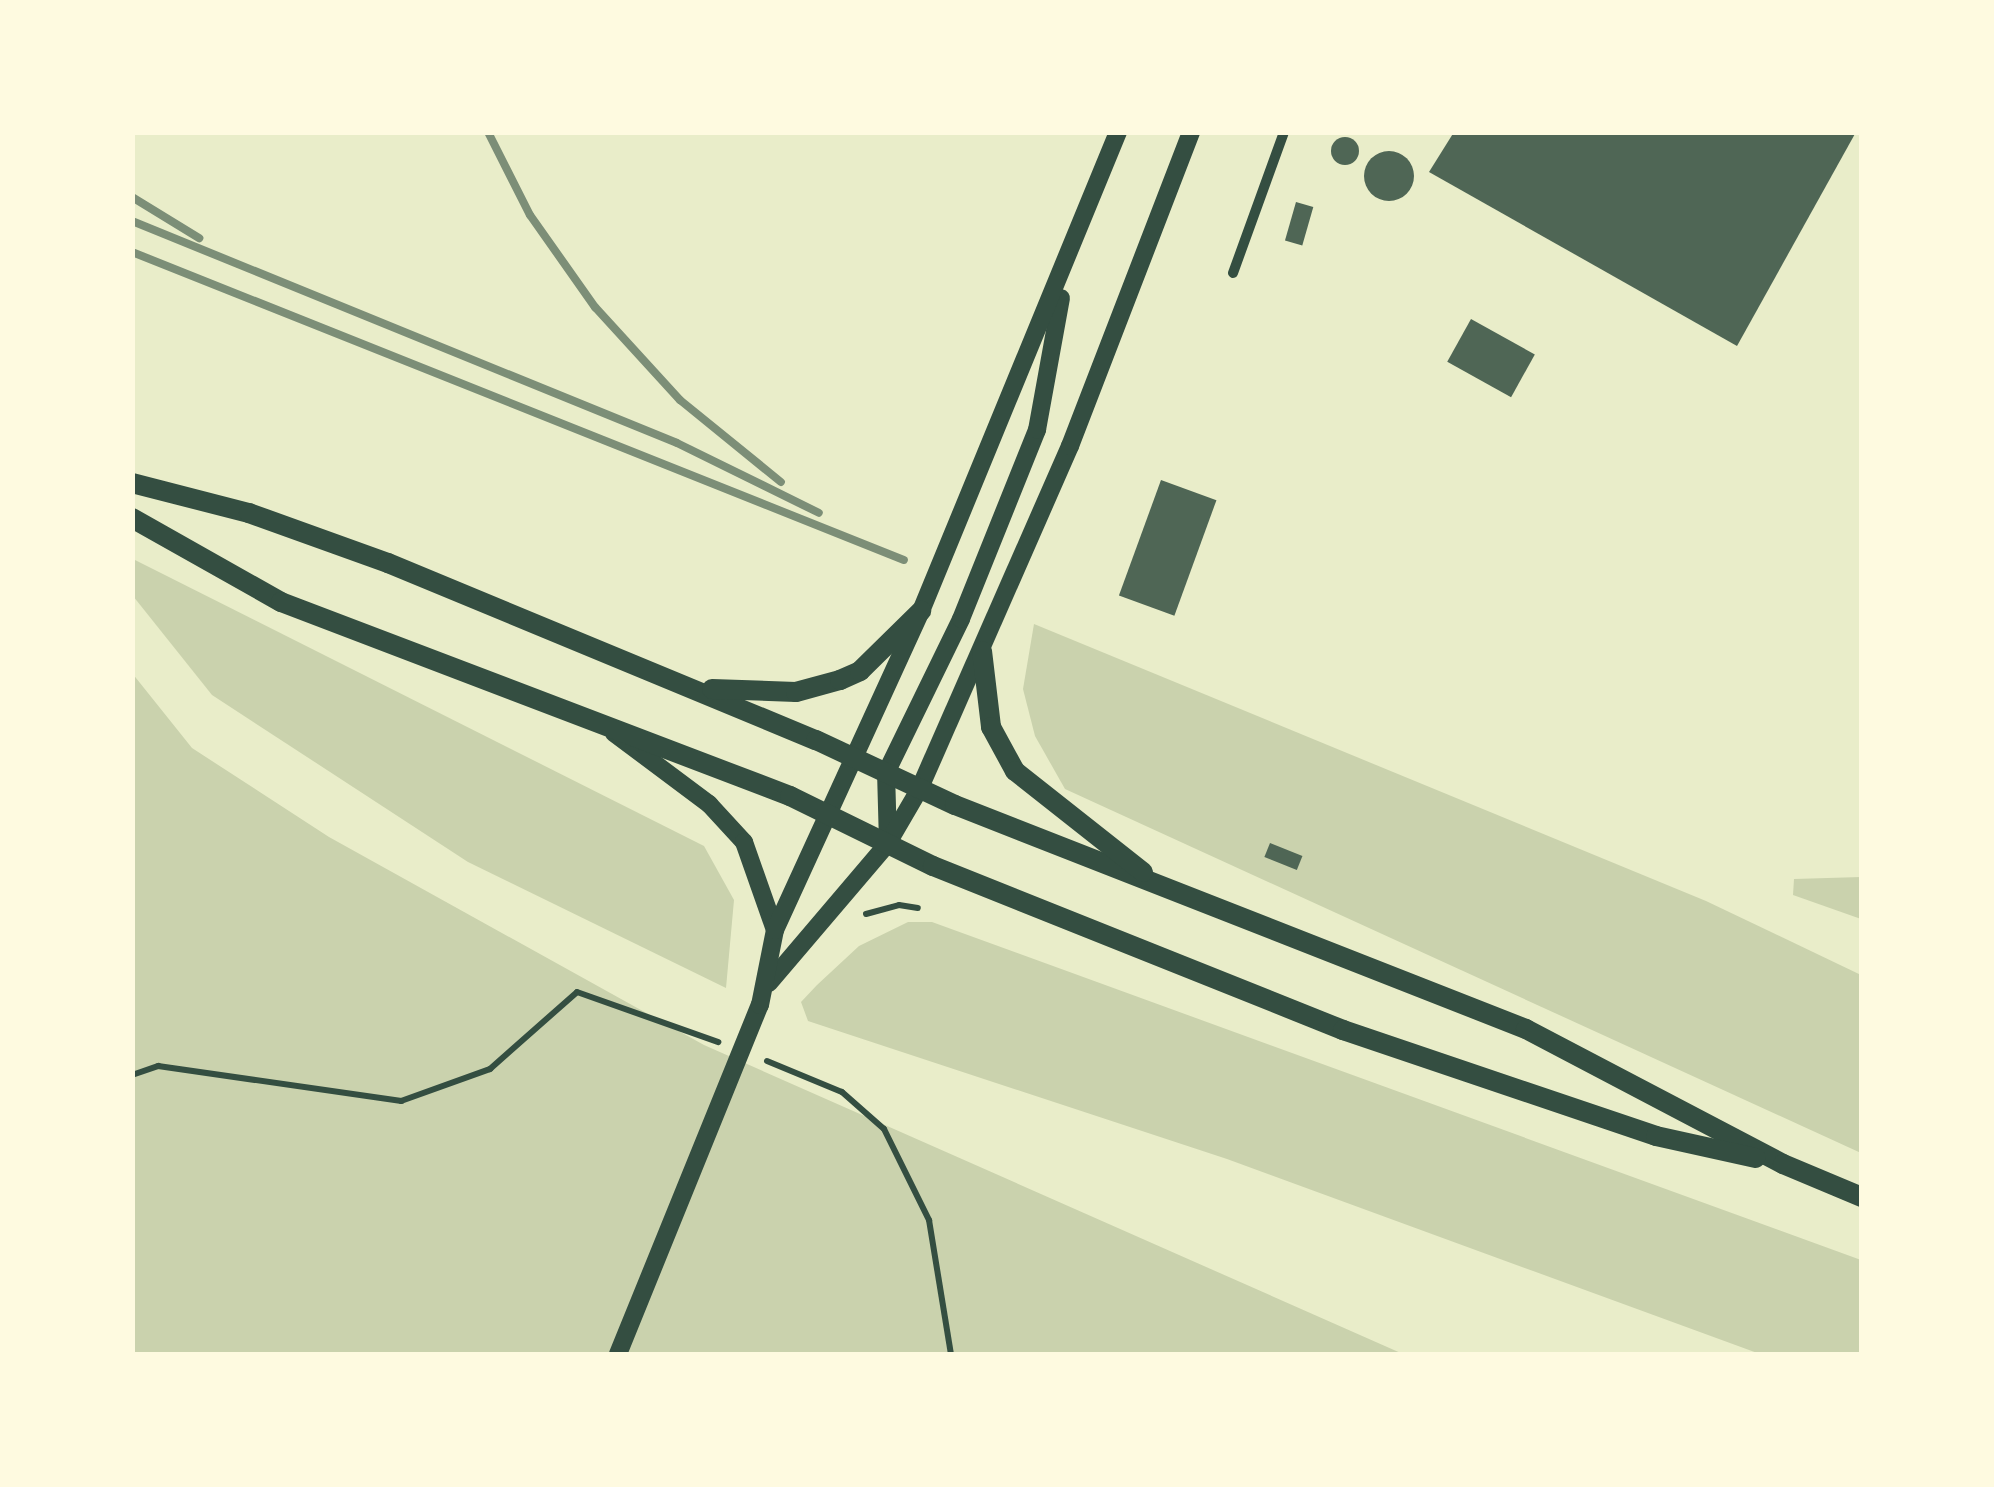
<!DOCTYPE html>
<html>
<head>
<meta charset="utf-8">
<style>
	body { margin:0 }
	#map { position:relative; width:1994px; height:1487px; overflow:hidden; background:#e9edc9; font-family:"Source Sans 3",sans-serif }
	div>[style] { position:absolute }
	.green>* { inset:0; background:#cad2ad }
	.building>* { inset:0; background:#4f6655; transform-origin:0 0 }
	.round { border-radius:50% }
	.path>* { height:6px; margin:-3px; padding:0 3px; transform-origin:3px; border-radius:3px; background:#344e41 }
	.minor>* { height:10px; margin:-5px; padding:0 5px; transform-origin:5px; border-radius:5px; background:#344e41 }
	.tertiary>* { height:18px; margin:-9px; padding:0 9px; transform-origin:9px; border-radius:9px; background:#344e41 }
	.secondary>* { height:20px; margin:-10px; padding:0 10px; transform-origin:10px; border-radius:10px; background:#344e41 }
	.rail>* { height:8px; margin:-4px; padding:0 4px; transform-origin:4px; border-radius:4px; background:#7c8e77 }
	span { translate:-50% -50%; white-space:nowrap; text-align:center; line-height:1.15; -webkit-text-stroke:9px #fefae0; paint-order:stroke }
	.frame { position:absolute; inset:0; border:135px solid #fefae0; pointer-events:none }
</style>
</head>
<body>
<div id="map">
	<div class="green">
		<div style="clip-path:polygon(133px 559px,704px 846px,734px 900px,726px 988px,468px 862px,212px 695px,133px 596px)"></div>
		<div style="clip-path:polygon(1034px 624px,1706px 901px,1861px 975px,1861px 1153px,1065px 789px,1035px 736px,1023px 689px)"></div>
		<div style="clip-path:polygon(132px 673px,192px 748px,329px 837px,704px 1045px,1403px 1354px,133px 1354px)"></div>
		<div style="clip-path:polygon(1861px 877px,1861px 919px,1793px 895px,1794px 879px)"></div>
		<div style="clip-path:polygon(908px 922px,932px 922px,1861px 1260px,1861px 1354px,1760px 1354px,1227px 1159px,808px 1021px,801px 1002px,817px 985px,859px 946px)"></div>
	</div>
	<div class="building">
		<div style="clip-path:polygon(1454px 132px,1856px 132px,1737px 346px,1429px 172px)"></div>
		<div class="round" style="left:1331px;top:137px;width:28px;height:28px"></div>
		<div class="round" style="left:1364px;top:151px;width:50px;height:50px"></div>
		<div style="left:1296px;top:202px;width:18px;height:40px;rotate:16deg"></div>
		<div style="left:1471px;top:319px;width:73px;height:49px;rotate:29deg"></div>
		<div style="left:1161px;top:480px;width:59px;height:123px;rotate:20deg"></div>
		<div style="left:1270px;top:843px;width:35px;height:15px;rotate:22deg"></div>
	</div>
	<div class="path">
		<div style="left:866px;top:914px;width:34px;rotate:-15deg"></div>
		<div style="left:899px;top:905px;width:19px;rotate:9deg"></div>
		<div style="left:767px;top:1061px;width:81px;rotate:22.5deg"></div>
		<div style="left:842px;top:1092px;width:56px;rotate:41.4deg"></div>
		<div style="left:884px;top:1129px;width:102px;rotate:63.7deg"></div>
		<div style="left:929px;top:1220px;width:136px;rotate:80.7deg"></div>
		<div style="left:132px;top:1075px;width:28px;rotate:-19deg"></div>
		<div style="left:158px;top:1066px;width:246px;rotate:8.2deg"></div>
		<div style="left:401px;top:1101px;width:95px;rotate:-19.8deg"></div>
		<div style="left:490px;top:1069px;width:116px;rotate:-41.5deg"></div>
		<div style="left:577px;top:992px;width:150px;rotate:19.5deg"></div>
	</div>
	<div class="minor">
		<div style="left:1233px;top:273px;width:150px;rotate:-70.1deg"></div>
	</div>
	<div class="tertiary">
		<div style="left:614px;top:733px;width:119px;rotate:36.8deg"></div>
		<div style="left:709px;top:804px;width:52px;rotate:47.4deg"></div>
		<div style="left:744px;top:842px;width:93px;rotate:70.6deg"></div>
		<div style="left:888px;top:843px;width:70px;rotate:-91.6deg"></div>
		<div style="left:886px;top:773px;width:171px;rotate:-64deg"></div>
		<div style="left:961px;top:619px;width:204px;rotate:-68.1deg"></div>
		<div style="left:1037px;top:430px;width:134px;rotate:-79.7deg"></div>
		<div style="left:769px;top:983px;width:184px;rotate:-49.6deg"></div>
		<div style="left:888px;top:843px;width:61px;rotate:-59.7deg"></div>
		<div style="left:919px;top:790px;width:376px;rotate:-66.3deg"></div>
		<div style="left:1070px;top:446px;width:337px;rotate:-68.9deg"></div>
		<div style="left:618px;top:1354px;width:377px;rotate:-67.9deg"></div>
		<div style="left:760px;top:1005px;width:76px;rotate:-78.7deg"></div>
		<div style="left:775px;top:930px;width:351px;rotate:-65.4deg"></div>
		<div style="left:921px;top:611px;width:518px;rotate:-67.64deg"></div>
	</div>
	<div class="secondary">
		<div style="left:132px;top:483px;width:121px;rotate:14.4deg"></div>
		<div style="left:249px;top:513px;width:148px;rotate:19.8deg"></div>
		<div style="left:388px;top:563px;width:463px;rotate:22.5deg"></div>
		<div style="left:816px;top:740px;width:153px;rotate:25.1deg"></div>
		<div style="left:955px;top:805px;width:613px;rotate:21.42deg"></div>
		<div style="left:1526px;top:1029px;width:290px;rotate:27.7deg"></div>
		<div style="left:1783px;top:1164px;width:86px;rotate:22.7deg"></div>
		<div style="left:132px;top:518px;width:171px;rotate:29.4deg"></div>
		<div style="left:281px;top:602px;width:545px;rotate:20.86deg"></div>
		<div style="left:790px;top:796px;width:159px;rotate:26.1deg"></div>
		<div style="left:933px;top:866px;width:442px;rotate:21.8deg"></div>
		<div style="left:1343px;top:1030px;width:330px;rotate:18.7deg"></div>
		<div style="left:1656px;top:1136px;width:102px;rotate:12.4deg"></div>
		<div style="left:982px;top:651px;width:77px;rotate:83.2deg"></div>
		<div style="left:991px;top:727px;width:50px;rotate:61.4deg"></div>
		<div style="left:1015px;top:771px;width:163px;rotate:38.3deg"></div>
		<div style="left:712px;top:689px;width:84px;rotate:2deg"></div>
		<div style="left:796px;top:692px;width:46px;rotate:-15.3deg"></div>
		<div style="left:840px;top:680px;width:22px;rotate:-24deg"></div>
		<div style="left:860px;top:671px;width:86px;rotate:-44.5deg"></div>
	</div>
	<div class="rail">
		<div style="left:488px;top:132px;width:93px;rotate:63.2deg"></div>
		<div style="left:530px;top:215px;width:113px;rotate:54.8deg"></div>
		<div style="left:595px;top:307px;width:126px;rotate:47.6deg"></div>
		<div style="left:680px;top:400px;width:130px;rotate:39.1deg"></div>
		<div style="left:132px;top:197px;width:79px;rotate:31.5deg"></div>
		<div style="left:132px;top:221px;width:588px;rotate:22.16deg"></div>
		<div style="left:677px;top:443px;width:158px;rotate:26.2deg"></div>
		<div style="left:132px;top:252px;width:831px;rotate:21.75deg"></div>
	</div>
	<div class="frame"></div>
</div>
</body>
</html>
